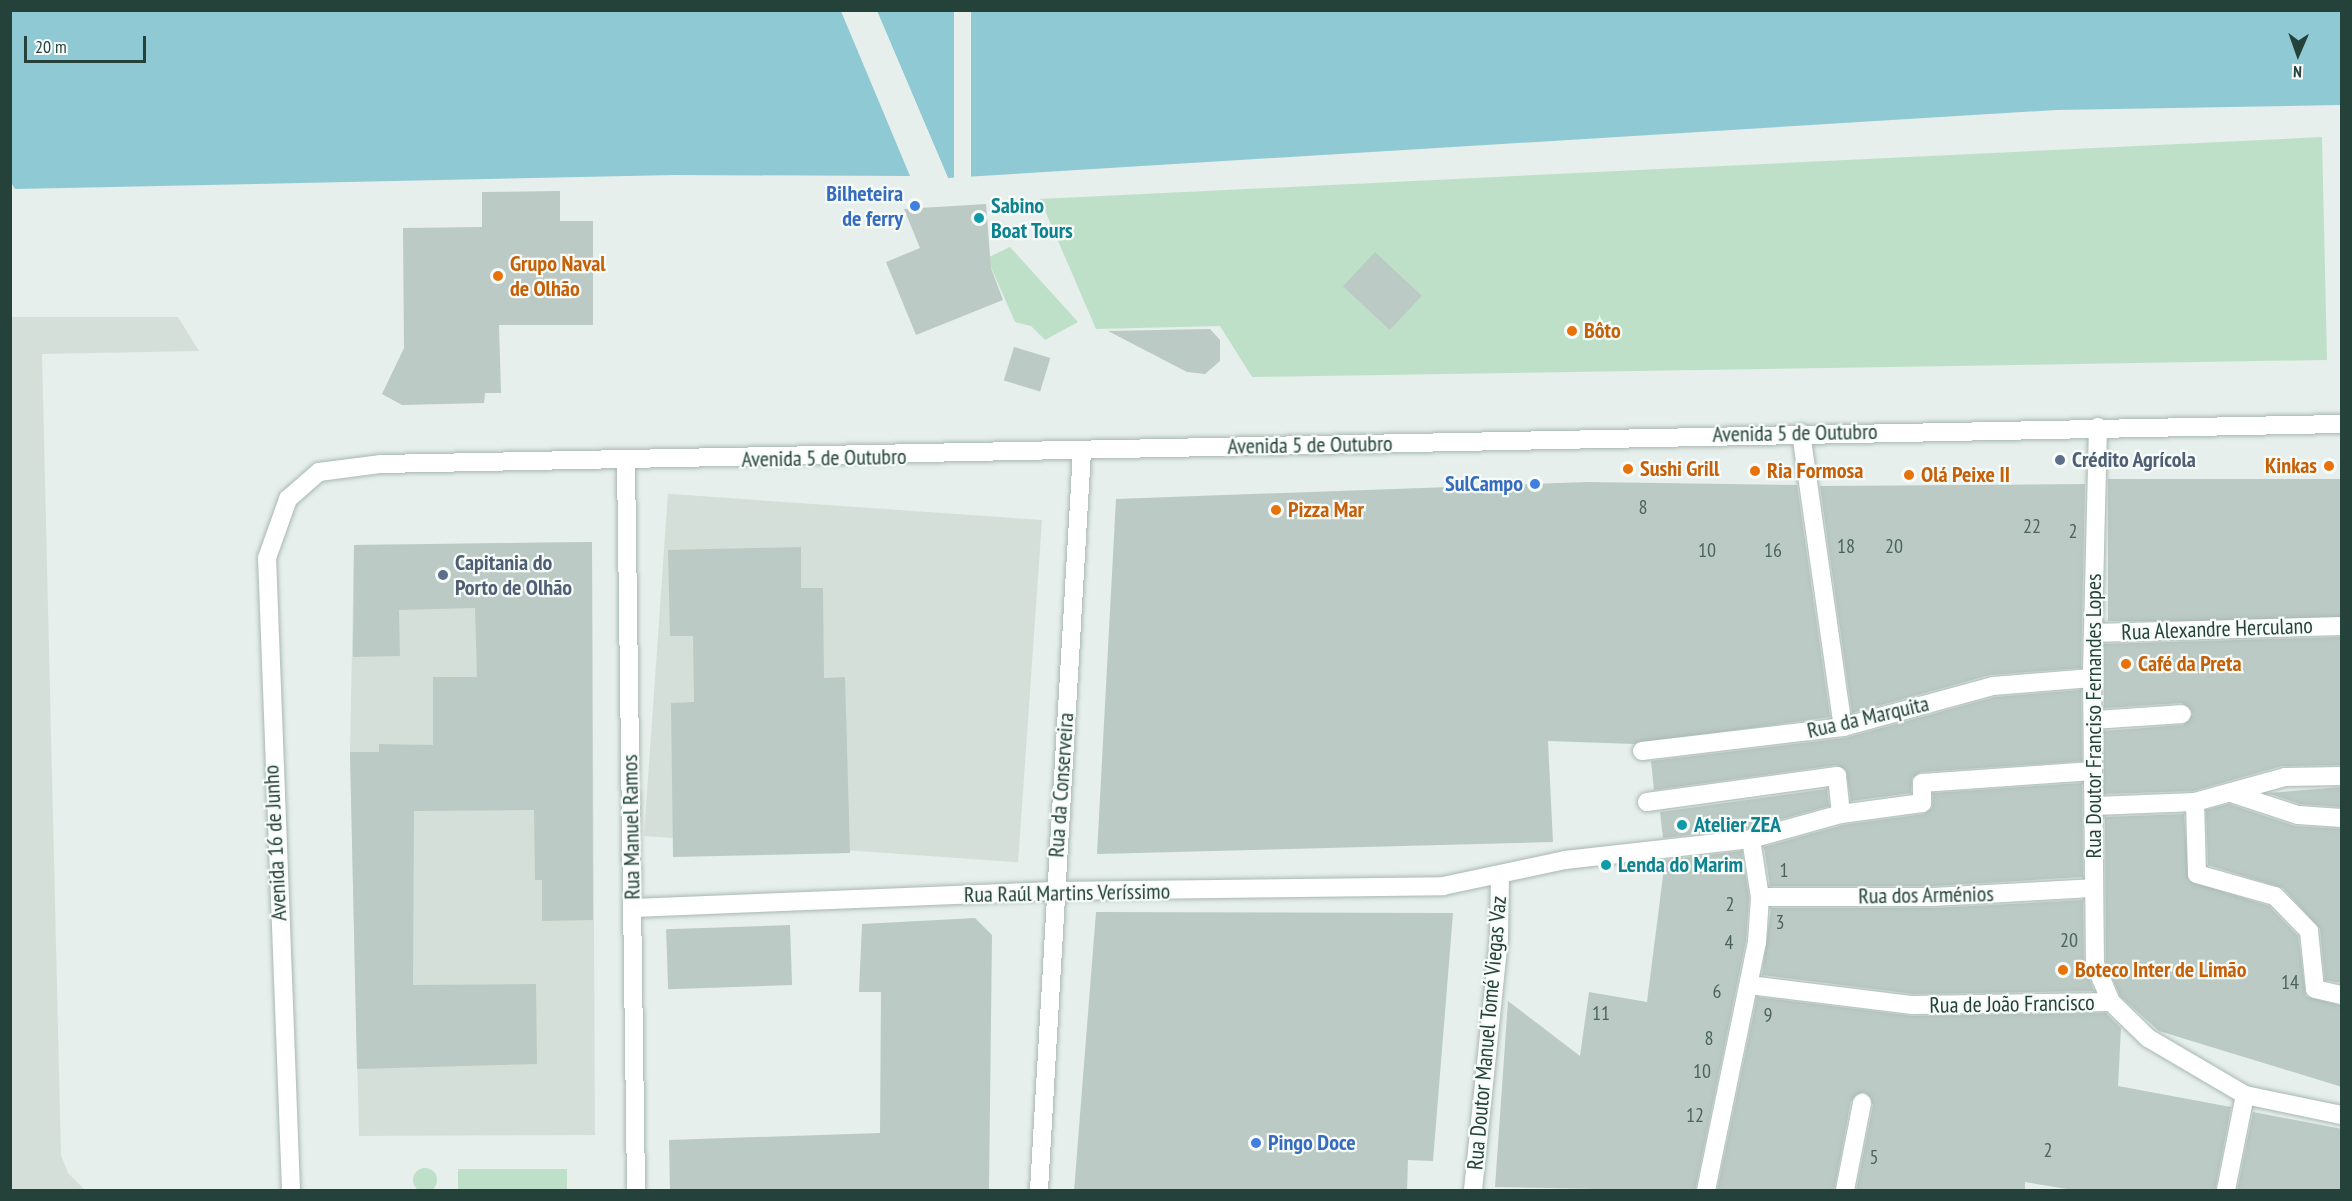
<!DOCTYPE html>
<html>
<head>
<meta charset="utf-8">
<style>
	body { margin:0 }
	#map { position:relative; width:2352px; height:1201px; overflow:hidden; background:#e6efeb; font-family:"PT Sans Narrow",sans-serif }
	div>[style] { position:absolute }
	.built>* { inset:0; background:#d4dfda; transform-origin:0 0 }
	.green>* { inset:0; background:#bfe0c8; transform-origin:0 0 }
	.round { border-radius:50% }
	.water>* { inset:0; background:#8ec9d4 }
	.pier>* { inset:0; background:#e6efeb; transform-origin:0 0 }
	.building>* { inset:0; background:#bbcac4; transform-origin:0 0 }
	.roads { filter:drop-shadow(0 0 2px #a8b8b2) drop-shadow(0 0 2px #a8b8b2) }
	.pedestrian>* { height:18px; margin:-9px; padding:0 9px; transform-origin:9px; border-radius:9px; background:#fff }
	.minor>* { height:18px; margin:-9px; padding:0 9px; transform-origin:9px; border-radius:9px; background:#fff }
	.secondary>* { height:18px; margin:-9px; padding:0 9px; transform-origin:9px; border-radius:9px; background:#fff }
	.dots>* { width:16px; height:16px; translate:-50% -50%; box-sizing:border-box; border:3px solid #f7fbf9; border-radius:50% }
	span { translate:-50% -50%; white-space:nowrap; text-align:center; line-height:1.15; -webkit-text-stroke:4.5px #f7fbf9; paint-order:stroke }
	.number-label { font-size:20px; color:#4a645c }
	.number-label span { -webkit-text-stroke-width:0 }
	.shop-label { font-size:22px; color:#366cbe; font-weight:700 }
	.right { translate:-100% -50%; text-align:right }
	.left { translate:0 -50%; text-align:left }
	.culture-label { font-size:22px; color:#0d838f; font-weight:700 }
	.food-label { font-size:22px; color:#c56008; font-weight:700 }
	.street-label { font-size:22px; color:#24423a }
	.service-label { font-size:22px; color:#4e5e75; font-weight:700 }
	.frame { position:absolute; inset:0; border:12px solid #24423a; pointer-events:none }
	.north { position:absolute; left:2268px; top:24px; width:60px; height:60px; -webkit-text-stroke:4px #f7fbf9; paint-order:stroke; rotate:182deg; font-size:16px; font-weight:700; line-height:24px; text-align:center; color:#24423a }
	.north::after { content:''; display:block; margin:auto; width:21px; height:27px; background:#24423a; clip-path:polygon(50% 0,100% 100%,50% 72%,0 100%) }
	.scale { position:absolute; left:24px; top:36px; width:122px; height:27px; box-sizing:border-box; border:3px solid #24423a; border-top:0; padding-left:8px; font-size:18px; line-height:21px; white-space:nowrap; color:#24423a; -webkit-text-stroke:4px #f7fbf9; paint-order:stroke }
</style>
</head>
<body>
<div id="map">
	<div class="built">
		<div style="clip-path:polygon(11px 317px,178px 317px,199px 351px,42px 354px,61px 1155px,68px 1173px,85px 1190px,11px 1190px)"></div>
		<div style="left:1042px;top:520px;width:343px;height:375px;rotate:94deg"></div>
		<div style="clip-path:polygon(592px 542px,595px 1135px,359px 1136px,350px 752px,354px 545px)"></div>
	</div>
	<div class="green">
		<div style="clip-path:polygon(2322px 137px,2327px 360px,1252px 377px,1220px 326px,1096px 329px,1040px 199px)"></div>
		<div style="clip-path:polygon(1010px 247px,1078px 322px,1045px 340px,1031px 326px,1015px 322px,987px 258px)"></div>
		<div class="round" style="left:413px;top:1168px;width:24px;height:24px"></div>
		<div style="left:458px;top:1169px;width:109px;height:21px"></div>
	</div>
	<div class="water">
		<div style="clip-path:polygon(10px 11px,841px 11px,910px 176px,675px 175px,15px 189px,10px 181px)"></div>
		<div style="clip-path:polygon(877px 11px,2341px 11px,2341px 105px,2056px 110px,948px 178px)"></div>
	</div>
	<div class="pier">
		<div style="clip-path:polygon(844px 10px,913px 175px,913px 177px,841px 11px)"></div>
		<div style="clip-path:polygon(874px 10px,877px 11px,948px 178px,945px 178px)"></div>
		<div style="left:954px;top:11px;width:17px;height:167px"></div>
	</div>
	<div class="building">
		<div style="clip-path:polygon(560px 191px,560px 221px,593px 221px,593px 325px,499px 325px,501px 393px,485px 393px,484px 403px,402px 405px,382px 394px,404px 348px,403px 228px,482px 227px,482px 192px)"></div>
		<div style="clip-path:polygon(986px 204px,991px 268px,1003px 300px,916px 335px,886px 262px,920px 248px,904px 209px)"></div>
		<div style="left:1375px;top:252px;width:64px;height:47px;rotate:43deg"></div>
		<div style="clip-path:polygon(1210px 329px,1220px 340px,1220px 361px,1205px 374px,1187px 372px,1108px 331px)"></div>
		<div style="left:1014px;top:347px;width:38px;height:35px;rotate:17deg"></div>
		<div style="left:2108px;top:479px;width:234px;height:142px"></div>
		<div style="clip-path:polygon(1587px 482px,1797px 485px,1830px 717px,1634px 744px,1548px 741px,1553px 842px,1097px 854px,1116px 499px)"></div>
		<div style="clip-path:polygon(2085px 484px,2081px 668px,1990px 675px,1852px 713px,1820px 486px)"></div>
		<div style="clip-path:polygon(592px 542px,593px 920px,542px 921px,542px 880px,535px 880px,534px 810px,414px 811px,413px 985px,536px 984px,537px 1064px,357px 1069px,350px 752px,379px 752px,379px 744px,433px 745px,433px 677px,477px 677px,475px 608px,399px 610px,400px 656px,353px 657px,354px 545px)"></div>
		<div style="clip-path:polygon(801px 547px,801px 588px,823px 588px,824px 678px,845px 677px,850px 853px,673px 857px,671px 703px,694px 702px,693px 636px,670px 636px,668px 550px)"></div>
		<div style="clip-path:polygon(2342px 637px,2342px 765px,2282px 766px,2193px 791px,2104px 794px,2104px 731px,2183px 725px,2193px 714px,2182px 703px,2104px 708px,2104px 644px)"></div>
		<div style="clip-path:polygon(2081px 690px,2082px 761px,1921px 772px,1912px 778px,1911px 793px,1851px 801px,1846px 770px,1836px 765px,1654px 790px,1651px 761px,1845px 738px,1995px 697px)"></div>
		<div style="clip-path:polygon(2082px 783px,2083px 877px,1933px 886px,1770px 886px,1764px 847px,1843px 825px,1924px 814px,1932px 808px,1933px 793px)"></div>
		<div style="clip-path:polygon(2342px 787px,2342px 807px,2300px 804px,2268px 793px)"></div>
		<div style="clip-path:polygon(1827px 789px,1829px 806px,1749px 828px,1663px 838px,1660px 812px)"></div>
		<div style="clip-path:polygon(2229px 804px,2295px 826px,2342px 829px,2342px 983px,2325px 980px,2320px 929px,2283px 888px,2208px 865px,2206px 810px)"></div>
		<div style="clip-path:polygon(2184px 814px,2189px 881px,2269px 906px,2298px 936px,2306px 996px,2342px 1006px,2342px 1087px,2159px 1031px,2120px 996px,2106px 962px,2105px 817px)"></div>
		<div style="clip-path:polygon(1742px 851px,1749px 897px,1746px 940px,1695px 1191px,1495px 1187px,1508px 1001px,1580px 1056px,1589px 992px,1647px 1002px,1665px 860px)"></div>
		<div style="clip-path:polygon(2083px 900px,2084px 965px,2094px 991px,1914px 994px,1762px 975px,1771px 908px,1934px 908px)"></div>
		<div style="clip-path:polygon(1096px 912px,1453px 913px,1433px 1161px,1408px 1160px,1407px 1191px,1074px 1191px)"></div>
		<div style="clip-path:polygon(975px 918px,992px 935px,989px 1191px,670px 1191px,669px 1140px,880px 1133px,881px 992px,859px 992px,862px 924px)"></div>
		<div style="left:790px;top:925px;width:60px;height:124px;rotate:88deg"></div>
		<div style="clip-path:polygon(1757px 997px,1913px 1016px,2106px 1013px,2121px 1028px,2118px 1086px,2231px 1107px,2215px 1191px,2079px 1191px,2025px 1182px,2025px 1191px,1856px 1191px,1873px 1105px,1864px 1092px,1851px 1101px,1834px 1191px,1717px 1191px)"></div>
		<div style="clip-path:polygon(2253px 1112px,2342px 1129px,2342px 1191px,2237px 1191px)"></div>
	</div>
	<div class="roads">
		<div class="pedestrian">
			<div style="left:1801px;top:433px;width:297px;rotate:81.9deg"></div>
			<div style="left:2093px;top:633px;width:249px;rotate:-1.6deg"></div>
			<div style="left:2094px;top:720px;width:88px;rotate:-3.9deg"></div>
			<div style="left:1642px;top:751px;width:202px;rotate:-6.8deg"></div>
			<div style="left:1843px;top:727px;width:156px;rotate:-15.3deg"></div>
			<div style="left:1993px;top:686px;width:99px;rotate:-4.6deg"></div>
			<div style="left:2234px;top:794px;width:67px;rotate:18.2deg"></div>
			<div style="left:2298px;top:815px;width:44px;rotate:3.9deg"></div>
			<div style="left:1647px;top:802px;width:192px;rotate:-7.8deg"></div>
			<div style="left:1837px;top:776px;width:38px;rotate:84deg"></div>
			<div style="left:2195px;top:802px;width:72px;rotate:88.4deg"></div>
			<div style="left:2197px;top:874px;width:81px;rotate:15.8deg"></div>
			<div style="left:2275px;top:896px;width:49px;rotate:45.8deg"></div>
			<div style="left:2309px;top:931px;width:58px;rotate:84.1deg"></div>
			<div style="left:2315px;top:989px;width:28px;rotate:13deg"></div>
			<div style="left:1751px;top:839px;width:93px;rotate:-15.5deg"></div>
			<div style="left:1841px;top:814px;width:82px;rotate:-7.7deg"></div>
			<div style="left:1922px;top:803px;width:20px;rotate:-90deg"></div>
			<div style="left:1922px;top:783px;width:171px;rotate:-4deg"></div>
			<div style="left:1760px;top:897px;width:173px"></div>
			<div style="left:1933px;top:897px;width:159px;rotate:-3.2deg"></div>
			<div style="left:1845px;top:1190px;width:89px;rotate:-78.9deg"></div>
		</div>
		<div class="minor">
			<div style="left:2098px;top:427px;width:251px;rotate:91.4deg"></div>
			<div style="left:2092px;top:678px;width:286px;rotate:89.4deg"></div>
			<div style="left:2095px;top:964px;width:41px;rotate:67.2deg"></div>
			<div style="left:2111px;top:1002px;width:52px;rotate:44.2deg"></div>
			<div style="left:2148px;top:1038px;width:113px;rotate:30.4deg"></div>
			<div style="left:2245px;top:1095px;width:99px;rotate:11.7deg"></div>
			<div style="left:626px;top:463px;width:727px;rotate:89.21deg"></div>
			<div style="left:2095px;top:806px;width:100px;rotate:-2.3deg"></div>
			<div style="left:2195px;top:802px;width:93px;rotate:-15.5deg"></div>
			<div style="left:2285px;top:777px;width:57px;rotate:-1deg"></div>
			<div style="left:633px;top:908px;width:421px;rotate:-2.3deg"></div>
			<div style="left:1054px;top:891px;width:389px;rotate:-0.7deg"></div>
			<div style="left:1443px;top:886px;width:125px;rotate:-12deg"></div>
			<div style="left:1565px;top:860px;width:187px;rotate:-6.4deg"></div>
			<div style="left:1751px;top:839px;width:59px;rotate:81.2deg"></div>
			<div style="left:1760px;top:897px;width:45px;rotate:93.8deg"></div>
			<div style="left:1757px;top:942px;width:253px;rotate:101.6deg"></div>
			<div style="left:1749px;top:985px;width:165px;rotate:7deg"></div>
			<div style="left:1913px;top:1005px;width:198px;rotate:-0.9deg"></div>
			<div style="left:1039px;top:1190px;width:740px;rotate:-86.67deg"></div>
			<div style="left:1473px;top:1190px;width:252px;rotate:-84.1deg"></div>
			<div style="left:1499px;top:939px;width:63px;rotate:-89.1deg"></div>
			<div style="left:2226px;top:1190px;width:97px;rotate:-78.7deg"></div>
		</div>
		<div class="secondary">
			<div style="left:291px;top:1190px;width:632px;rotate:-92.17deg"></div>
			<div style="left:267px;top:558px;width:63px;rotate:-70.4deg"></div>
			<div style="left:288px;top:499px;width:41px;rotate:-41.1deg"></div>
			<div style="left:319px;top:472px;width:63px;rotate:-7.4deg"></div>
			<div style="left:381px;top:464px;width:1961px;rotate:-1.17deg"></div>
		</div>
	</div>
	<div class="dots">
		<div style="left:915px;top:206px;background:#3f7fe0"></div>
		<div style="left:979px;top:218px;background:#0f9aa8"></div>
		<div style="left:498px;top:276px;background:#e8710a"></div>
		<div style="left:1572px;top:331px;background:#e8710a"></div>
		<div style="left:2060px;top:460px;background:#5c6f8a"></div>
		<div style="left:2329px;top:466px;background:#e8710a"></div>
		<div style="left:1628px;top:469px;background:#e8710a"></div>
		<div style="left:1755px;top:471px;background:#e8710a"></div>
		<div style="left:1909px;top:475px;background:#e8710a"></div>
		<div style="left:1535px;top:484px;background:#3f7fe0"></div>
		<div style="left:1276px;top:510px;background:#e8710a"></div>
		<div style="left:443px;top:575px;background:#5c6f8a"></div>
		<div style="left:2126px;top:664px;background:#e8710a"></div>
		<div style="left:1682px;top:825px;background:#0f9aa8"></div>
		<div style="left:1606px;top:865px;background:#0f9aa8"></div>
		<div style="left:2063px;top:970px;background:#e8710a"></div>
		<div style="left:1256px;top:1143px;background:#3f7fe0"></div>
	</div>
	<div class="number-label">
		<span style="left:1643px;top:507px">8</span>
		<span style="left:2032px;top:526px">22</span>
		<span style="left:2073px;top:531px">2</span>
		<span style="left:1846px;top:546px">18</span>
		<span style="left:1894px;top:546px">20</span>
		<span style="left:1707px;top:550px">10</span>
		<span style="left:1773px;top:550px">16</span>
		<span style="left:1784px;top:870px">1</span>
		<span style="left:1730px;top:904px">2</span>
		<span style="left:1780px;top:922px">3</span>
		<span style="left:2069px;top:940px">20</span>
		<span style="left:1729px;top:942px">4</span>
		<span style="left:2290px;top:982px">14</span>
		<span style="left:1717px;top:991px">6</span>
		<span style="left:1601px;top:1013px">11</span>
		<span style="left:1768px;top:1015px">9</span>
		<span style="left:1709px;top:1038px">8</span>
		<span style="left:1702px;top:1071px">10</span>
		<span style="left:1695px;top:1115px">12</span>
		<span style="left:2048px;top:1150px">2</span>
		<span style="left:1874px;top:1157px">5</span>
	</div>
	<div class="shop-label">
		<span class="right" style="left:903px;top:206px">Bilheteira<br>de ferry</span>
		<span class="right" style="left:1523px;top:484px">SulCampo</span>
		<span class="left" style="left:1268px;top:1143px">Pingo Doce</span>
	</div>
	<div class="culture-label">
		<span class="left" style="left:991px;top:218px">Sabino<br>Boat Tours</span>
		<span class="left" style="left:1694px;top:825px">Atelier ZEA</span>
		<span class="left" style="left:1618px;top:865px">Lenda do Marim</span>
	</div>
	<div class="food-label">
		<span class="left" style="left:510px;top:276px">Grupo Naval<br>de Olhão</span>
		<span class="left" style="left:1584px;top:331px">Bôto</span>
		<span class="right" style="left:2317px;top:466px">Kinkas</span>
		<span class="left" style="left:1640px;top:469px">Sushi Grill</span>
		<span class="left" style="left:1767px;top:471px">Ria Formosa</span>
		<span class="left" style="left:1921px;top:475px">Olá Peixe II</span>
		<span class="left" style="left:1288px;top:510px">Pizza Mar</span>
		<span class="left" style="left:2138px;top:664px">Café da Preta</span>
		<span class="left" style="left:2075px;top:970px">Boteco Inter de Limão</span>
	</div>
	<div class="street-label">
		<span style="left:1795px;top:433px;rotate:-1deg">Avenida 5 de Outubro</span>
		<span style="left:1310px;top:445px;rotate:-1deg">Avenida 5 de Outubro</span>
		<span style="left:824px;top:458px;rotate:-1deg">Avenida 5 de Outubro</span>
		<span style="left:2217px;top:629px;rotate:-2deg">Rua Alexandre Herculano</span>
		<span style="left:2094px;top:716px;rotate:-90deg">Rua Doutor Franciso Fernandes Lopes</span>
		<span style="left:1868px;top:717px;rotate:-13deg">Rua da Marquita</span>
		<span style="left:1061px;top:785px;rotate:-86deg">Rua da Conserveira</span>
		<span style="left:631px;top:827px;rotate:-91deg">Rua Manuel Ramos</span>
		<span style="left:275px;top:843px;rotate:-93deg">Avenida 16 de Junho</span>
		<span style="left:1067px;top:893px;rotate:-1deg">Rua Raúl Martins Veríssimo</span>
		<span style="left:1926px;top:895px;rotate:-1deg">Rua dos Arménios</span>
		<span style="left:2012px;top:1004px;rotate:-1deg">Rua de João Francisco</span>
		<span style="left:1487px;top:1033px;rotate:-85deg">Rua Doutor Manuel Tomé Viegas Vaz</span>
	</div>
	<div class="service-label">
		<span class="left" style="left:2072px;top:460px">Crédito Agrícola</span>
		<span class="left" style="left:455px;top:575px">Capitania do<br>Porto de Olhão</span>
	</div>
	<div class="frame"></div>
	<div class="north">N</div>
	<div class="scale">20 m</div>
</div>
</body>
</html>
